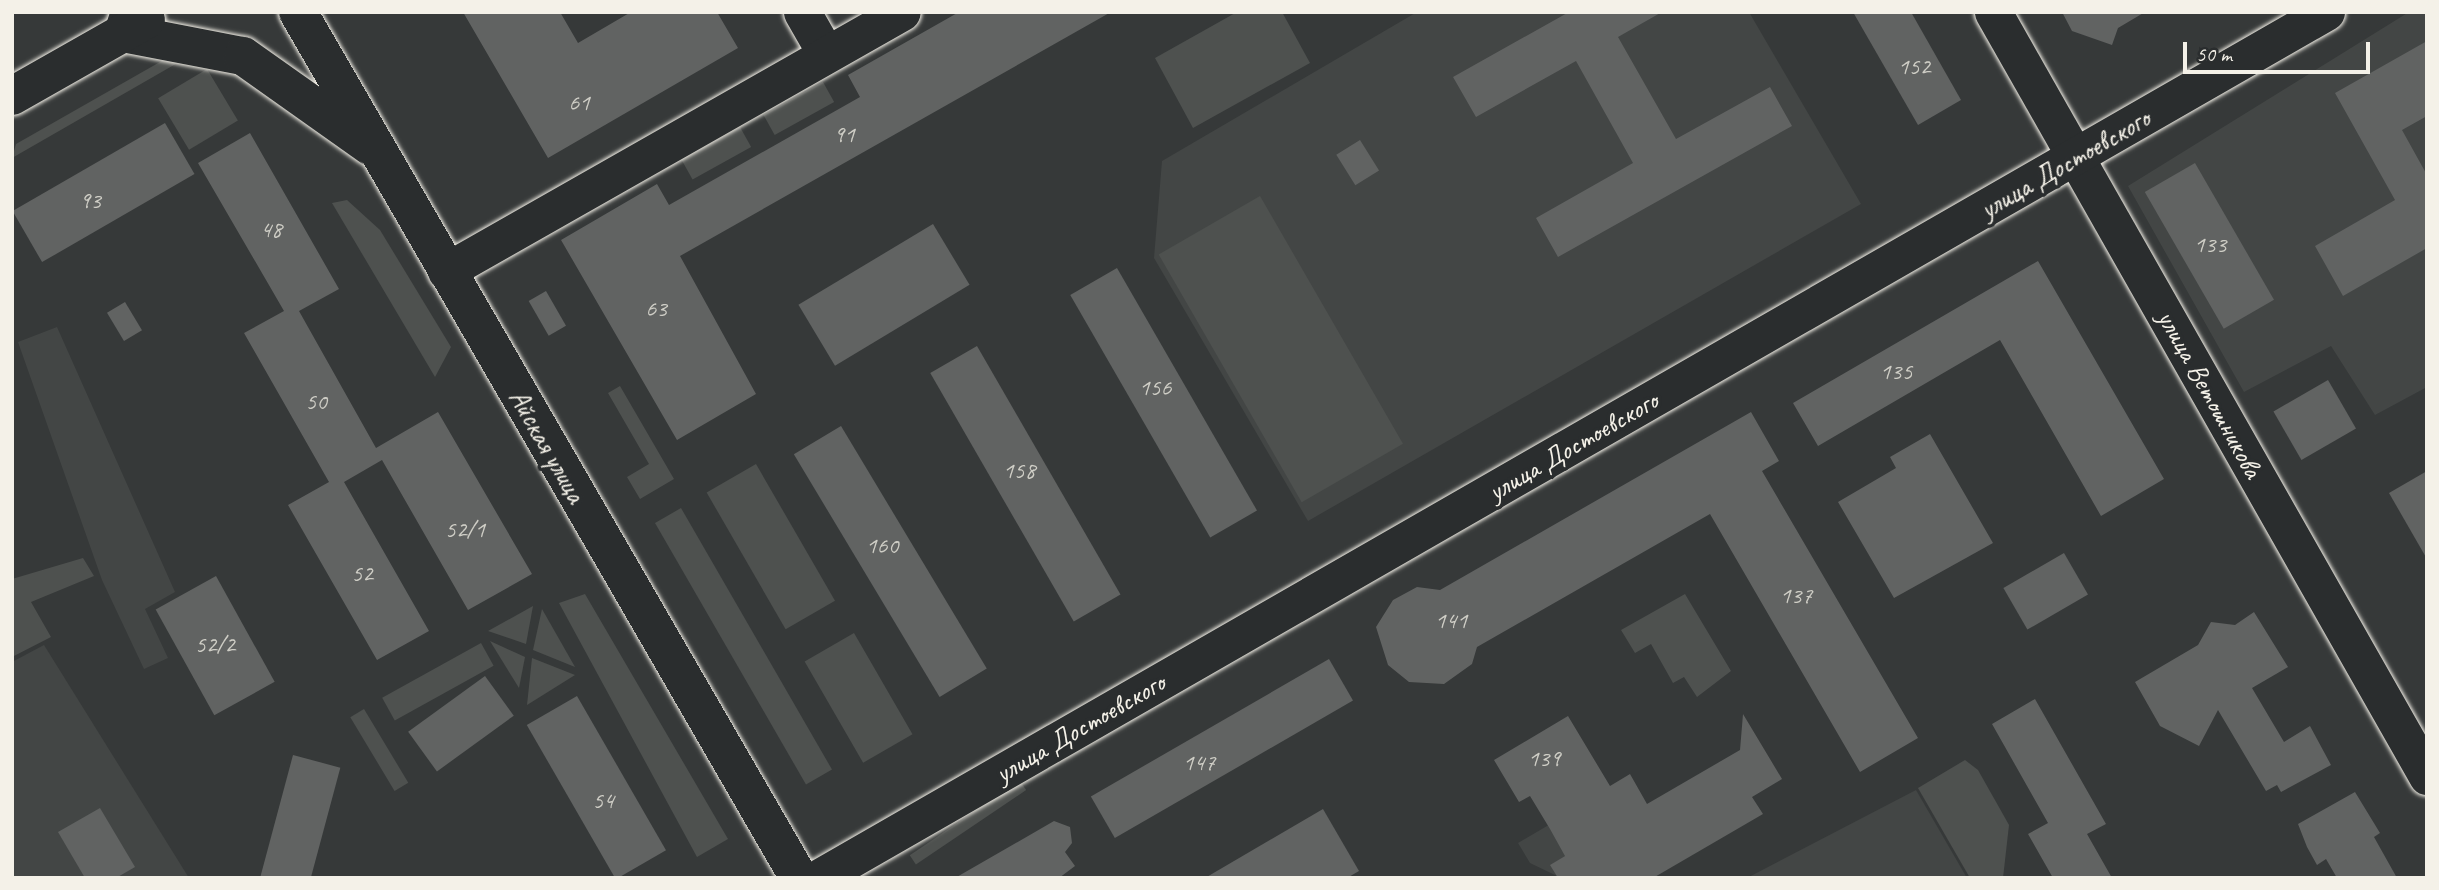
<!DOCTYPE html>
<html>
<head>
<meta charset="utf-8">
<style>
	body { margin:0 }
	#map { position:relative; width:2439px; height:890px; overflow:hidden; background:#363939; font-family:Caveat,sans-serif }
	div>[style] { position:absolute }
	.built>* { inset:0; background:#434645 }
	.green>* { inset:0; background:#4e514f; transform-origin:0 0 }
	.building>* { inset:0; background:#616362; transform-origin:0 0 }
	.roads { filter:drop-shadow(0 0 2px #f4f1e8) drop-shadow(0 0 2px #f4f1e8) }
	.minor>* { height:37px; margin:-18.5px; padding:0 18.5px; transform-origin:18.5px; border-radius:18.5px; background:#2a2d2e }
	.major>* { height:38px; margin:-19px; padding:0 19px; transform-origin:19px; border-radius:19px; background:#2a2d2e }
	span { translate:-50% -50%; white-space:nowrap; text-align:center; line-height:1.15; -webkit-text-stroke:7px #2a2d2e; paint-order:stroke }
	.number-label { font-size:24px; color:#cfcec6 }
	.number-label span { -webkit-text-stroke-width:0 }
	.street-label { font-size:28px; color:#f4f1e8 }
	.frame { position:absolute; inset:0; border:14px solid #f4f1e8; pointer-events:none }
	.scale { position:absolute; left:2183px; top:42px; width:187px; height:32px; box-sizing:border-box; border:4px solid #f4f1e8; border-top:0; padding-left:9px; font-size:21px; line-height:24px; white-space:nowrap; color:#f4f1e8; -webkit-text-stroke:5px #2a2d2e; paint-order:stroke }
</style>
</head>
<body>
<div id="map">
	<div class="built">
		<div style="clip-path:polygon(1417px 12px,1749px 12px,1861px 204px,1308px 521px,1154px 258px,1162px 161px)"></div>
		<div style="clip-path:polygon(2409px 12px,2427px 12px,2427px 387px,2375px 415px,2331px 346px,2244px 392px,2128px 186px)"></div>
		<div style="clip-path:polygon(57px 327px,175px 592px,145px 609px,168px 658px,144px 669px,102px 580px,18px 342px)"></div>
		<div style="clip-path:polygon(44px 645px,189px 878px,12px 878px,12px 662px)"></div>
		<div style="clip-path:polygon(1916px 790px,1967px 878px,1747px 878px)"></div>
		<div style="clip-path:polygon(1564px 816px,1581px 846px,1551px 865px,1557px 876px,1530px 863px,1518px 843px)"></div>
	</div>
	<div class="green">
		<div style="clip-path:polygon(1237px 12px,1282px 12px,1310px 63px,1193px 128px,1155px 58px)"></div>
		<div style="clip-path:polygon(174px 54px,193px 54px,12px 158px,16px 144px)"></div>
		<div style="left:207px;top:69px;width:60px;height:57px;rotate:59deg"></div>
		<div style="left:823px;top:82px;width:23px;height:68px;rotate:61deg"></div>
		<div style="left:740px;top:127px;width:23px;height:67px;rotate:61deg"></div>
		<div style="left:1260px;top:196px;width:286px;height:117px;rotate:60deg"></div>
		<div style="clip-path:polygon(347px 200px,380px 230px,451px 347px,435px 377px,332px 203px)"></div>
		<div style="clip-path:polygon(620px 386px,674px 479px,640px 499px,627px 477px,649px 464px,608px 393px)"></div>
		<div style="left:756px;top:464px;width:158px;height:57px;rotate:60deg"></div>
		<div style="left:681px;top:508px;width:302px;height:30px;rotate:60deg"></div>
		<div style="clip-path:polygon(83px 558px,94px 576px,31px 602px,51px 637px,12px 657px,12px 579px)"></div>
		<div style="clip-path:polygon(585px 594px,728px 839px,697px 857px,559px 603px)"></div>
		<div style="clip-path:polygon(1685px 594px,1731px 671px,1697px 697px,1684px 677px,1673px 683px,1651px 644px,1635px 653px,1621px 630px)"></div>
		<div style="clip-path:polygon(533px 606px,526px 644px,488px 631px)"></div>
		<div style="clip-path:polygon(542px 609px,575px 667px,533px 650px)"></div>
		<div style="left:854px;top:633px;width:117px;height:57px;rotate:60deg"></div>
		<div style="clip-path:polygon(490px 641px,525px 657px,519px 688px)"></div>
		<div style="left:481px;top:643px;width:26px;height:113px;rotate:61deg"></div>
		<div style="clip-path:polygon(532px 658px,575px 675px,527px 705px)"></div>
		<div style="left:364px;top:709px;width:86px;height:16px;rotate:59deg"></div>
		<div style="clip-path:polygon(1965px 760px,1978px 770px,2009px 825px,2003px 878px,1970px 878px,1918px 788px)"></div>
		<div style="left:1020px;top:781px;width:11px;height:133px;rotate:56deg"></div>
	</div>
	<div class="building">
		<div style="clip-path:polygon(463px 12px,560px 12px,578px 43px,631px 12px,717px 12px,738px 48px,548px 158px)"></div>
		<div style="clip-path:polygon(959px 12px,1111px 12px,680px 256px,756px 394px,677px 440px,561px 240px,657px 184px,669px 205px,860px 97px,848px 75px)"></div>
		<div style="clip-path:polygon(1569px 12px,1662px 12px,1618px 37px,1676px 139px,1770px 87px,1792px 126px,1558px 257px,1536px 218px,1633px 163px,1576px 61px,1476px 117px,1453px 77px)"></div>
		<div style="clip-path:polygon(1853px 12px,1911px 12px,1961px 100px,1918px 125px)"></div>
		<div style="clip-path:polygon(2062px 12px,2145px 12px,2118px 28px,2112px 45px,2072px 31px)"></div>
		<div style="clip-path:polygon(2427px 41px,2427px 116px,2402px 130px,2427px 175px,2427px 248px,2343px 296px,2315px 246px,2395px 200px,2335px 93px)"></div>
		<div style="left:165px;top:123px;width:59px;height:176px;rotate:60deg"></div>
		<div style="clip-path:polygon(250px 133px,339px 289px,299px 311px,376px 448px,438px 412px,532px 574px,468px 610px,382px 460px,344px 482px,429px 631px,377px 660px,288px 505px,329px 482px,244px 333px,284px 311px,198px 163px)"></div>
		<div style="left:1360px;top:140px;width:36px;height:28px;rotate:58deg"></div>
		<div style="left:2195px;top:163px;width:158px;height:58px;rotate:60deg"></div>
		<div style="left:933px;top:224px;width:71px;height:157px;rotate:59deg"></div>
		<div style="clip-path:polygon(2038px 261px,2164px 479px,2101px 516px,2000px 340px,1818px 446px,1793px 403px)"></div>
		<div style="left:1117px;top:268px;width:280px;height:54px;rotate:60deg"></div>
		<div style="left:546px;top:291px;width:40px;height:20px;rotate:60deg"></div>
		<div style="left:125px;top:302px;width:33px;height:21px;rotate:59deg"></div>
		<div style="left:977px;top:346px;width:287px;height:54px;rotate:60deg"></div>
		<div style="left:2328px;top:380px;width:56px;height:63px;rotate:60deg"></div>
		<div style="clip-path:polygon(1751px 412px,1779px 461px,1762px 471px,1918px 738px,1860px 772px,1710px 514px,1477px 647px,1472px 664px,1444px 684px,1409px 682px,1388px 665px,1376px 627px,1393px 600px,1417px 587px,1440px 590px)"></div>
		<div style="left:841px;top:426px;width:283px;height:55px;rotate:59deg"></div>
		<div style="clip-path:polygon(1930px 434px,1993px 543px,1894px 598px,1838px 502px,1896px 468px,1890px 457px)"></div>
		<div style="clip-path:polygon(2427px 471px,2427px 559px,2389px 493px)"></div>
		<div style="left:2064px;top:553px;width:48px;height:70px;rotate:60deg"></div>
		<div style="left:216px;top:576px;width:121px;height:69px;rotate:61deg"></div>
		<div style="clip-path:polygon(2254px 612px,2288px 667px,2252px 688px,2284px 742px,2310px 726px,2331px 765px,2281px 792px,2277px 785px,2266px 791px,2218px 710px,2199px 746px,2160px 726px,2135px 682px,2198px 645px,2211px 622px,2235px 625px)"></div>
		<div style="left:1329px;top:659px;width:48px;height:275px;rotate:60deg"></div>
		<div style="left:485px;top:676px;width:49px;height:95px;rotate:54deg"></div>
		<div style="left:577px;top:696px;width:178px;height:58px;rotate:60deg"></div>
		<div style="clip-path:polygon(2035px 699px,2106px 824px,2087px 834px,2112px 878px,2053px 878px,2028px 834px,2048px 823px,1992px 724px)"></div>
		<div style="clip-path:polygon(1743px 714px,1782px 779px,1752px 797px,1763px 814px,1653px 878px,1558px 878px,1550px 865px,1565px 856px,1550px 829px,1530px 796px,1519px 802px,1494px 760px,1568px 716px,1610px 786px,1630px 774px,1647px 804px,1740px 750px)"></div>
		<div style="left:293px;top:755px;width:49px;height:127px;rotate:15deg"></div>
		<div style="clip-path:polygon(2355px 792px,2380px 833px,2374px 837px,2397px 878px,2337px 878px,2326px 859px,2317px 865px,2307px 847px,2298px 824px)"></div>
		<div style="clip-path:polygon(100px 808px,135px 867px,116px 878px,85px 878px,58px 832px)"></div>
		<div style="clip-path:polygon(1323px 809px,1359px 871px,1347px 878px,1205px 878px)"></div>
		<div style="clip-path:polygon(1054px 821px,1070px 827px,1072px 843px,1065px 852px,1075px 866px,1059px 878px,955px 878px)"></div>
	</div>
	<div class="roads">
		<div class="minor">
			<div style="left:802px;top:12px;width:48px;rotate:60.3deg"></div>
			<div style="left:1993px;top:12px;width:879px;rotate:60.4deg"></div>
			<div style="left:446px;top:271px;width:524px;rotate:-29.6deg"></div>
			<div style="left:818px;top:878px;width:1739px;rotate:-29.87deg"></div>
		</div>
		<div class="major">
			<div style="left:130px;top:12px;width:22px;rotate:108deg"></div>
			<div style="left:123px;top:33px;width:122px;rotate:10.9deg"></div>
			<div style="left:243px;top:56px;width:156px;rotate:35.3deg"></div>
			<div style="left:298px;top:12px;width:1000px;rotate:59.95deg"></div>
			<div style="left:12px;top:96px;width:154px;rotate:-29.6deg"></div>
		</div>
	</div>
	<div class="number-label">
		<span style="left:1914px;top:67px">152</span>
		<span style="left:579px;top:103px">61</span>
		<span style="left:844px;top:135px">91</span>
		<span style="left:90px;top:201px">93</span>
		<span style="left:271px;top:230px">48</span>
		<span style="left:2210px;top:245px">133</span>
		<span style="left:656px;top:309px">63</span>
		<span style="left:1896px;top:372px">135</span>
		<span style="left:1155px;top:388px">156</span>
		<span style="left:316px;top:402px">50</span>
		<span style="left:1019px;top:471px">158</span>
		<span style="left:465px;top:530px">52/1</span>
		<span style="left:882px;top:546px">160</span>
		<span style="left:362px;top:574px">52</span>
		<span style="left:1796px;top:596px">137</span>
		<span style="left:1451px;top:621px">141</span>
		<span style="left:215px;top:645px">52/2</span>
		<span style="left:1544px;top:759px">139</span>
		<span style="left:1199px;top:763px">147</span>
		<span style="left:603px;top:801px">54</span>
	</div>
	<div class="street-label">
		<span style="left:2065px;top:164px;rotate:-30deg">улица Достоевского</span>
		<span style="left:2210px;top:394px;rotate:61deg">улица Ветошникова</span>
		<span style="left:547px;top:446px;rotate:60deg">Айская улица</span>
		<span style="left:1573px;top:446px;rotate:-30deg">улица Достоевского</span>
		<span style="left:1080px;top:728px;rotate:-30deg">улица Достоевского</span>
	</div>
	<div class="frame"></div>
	<div class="scale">50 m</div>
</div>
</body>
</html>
